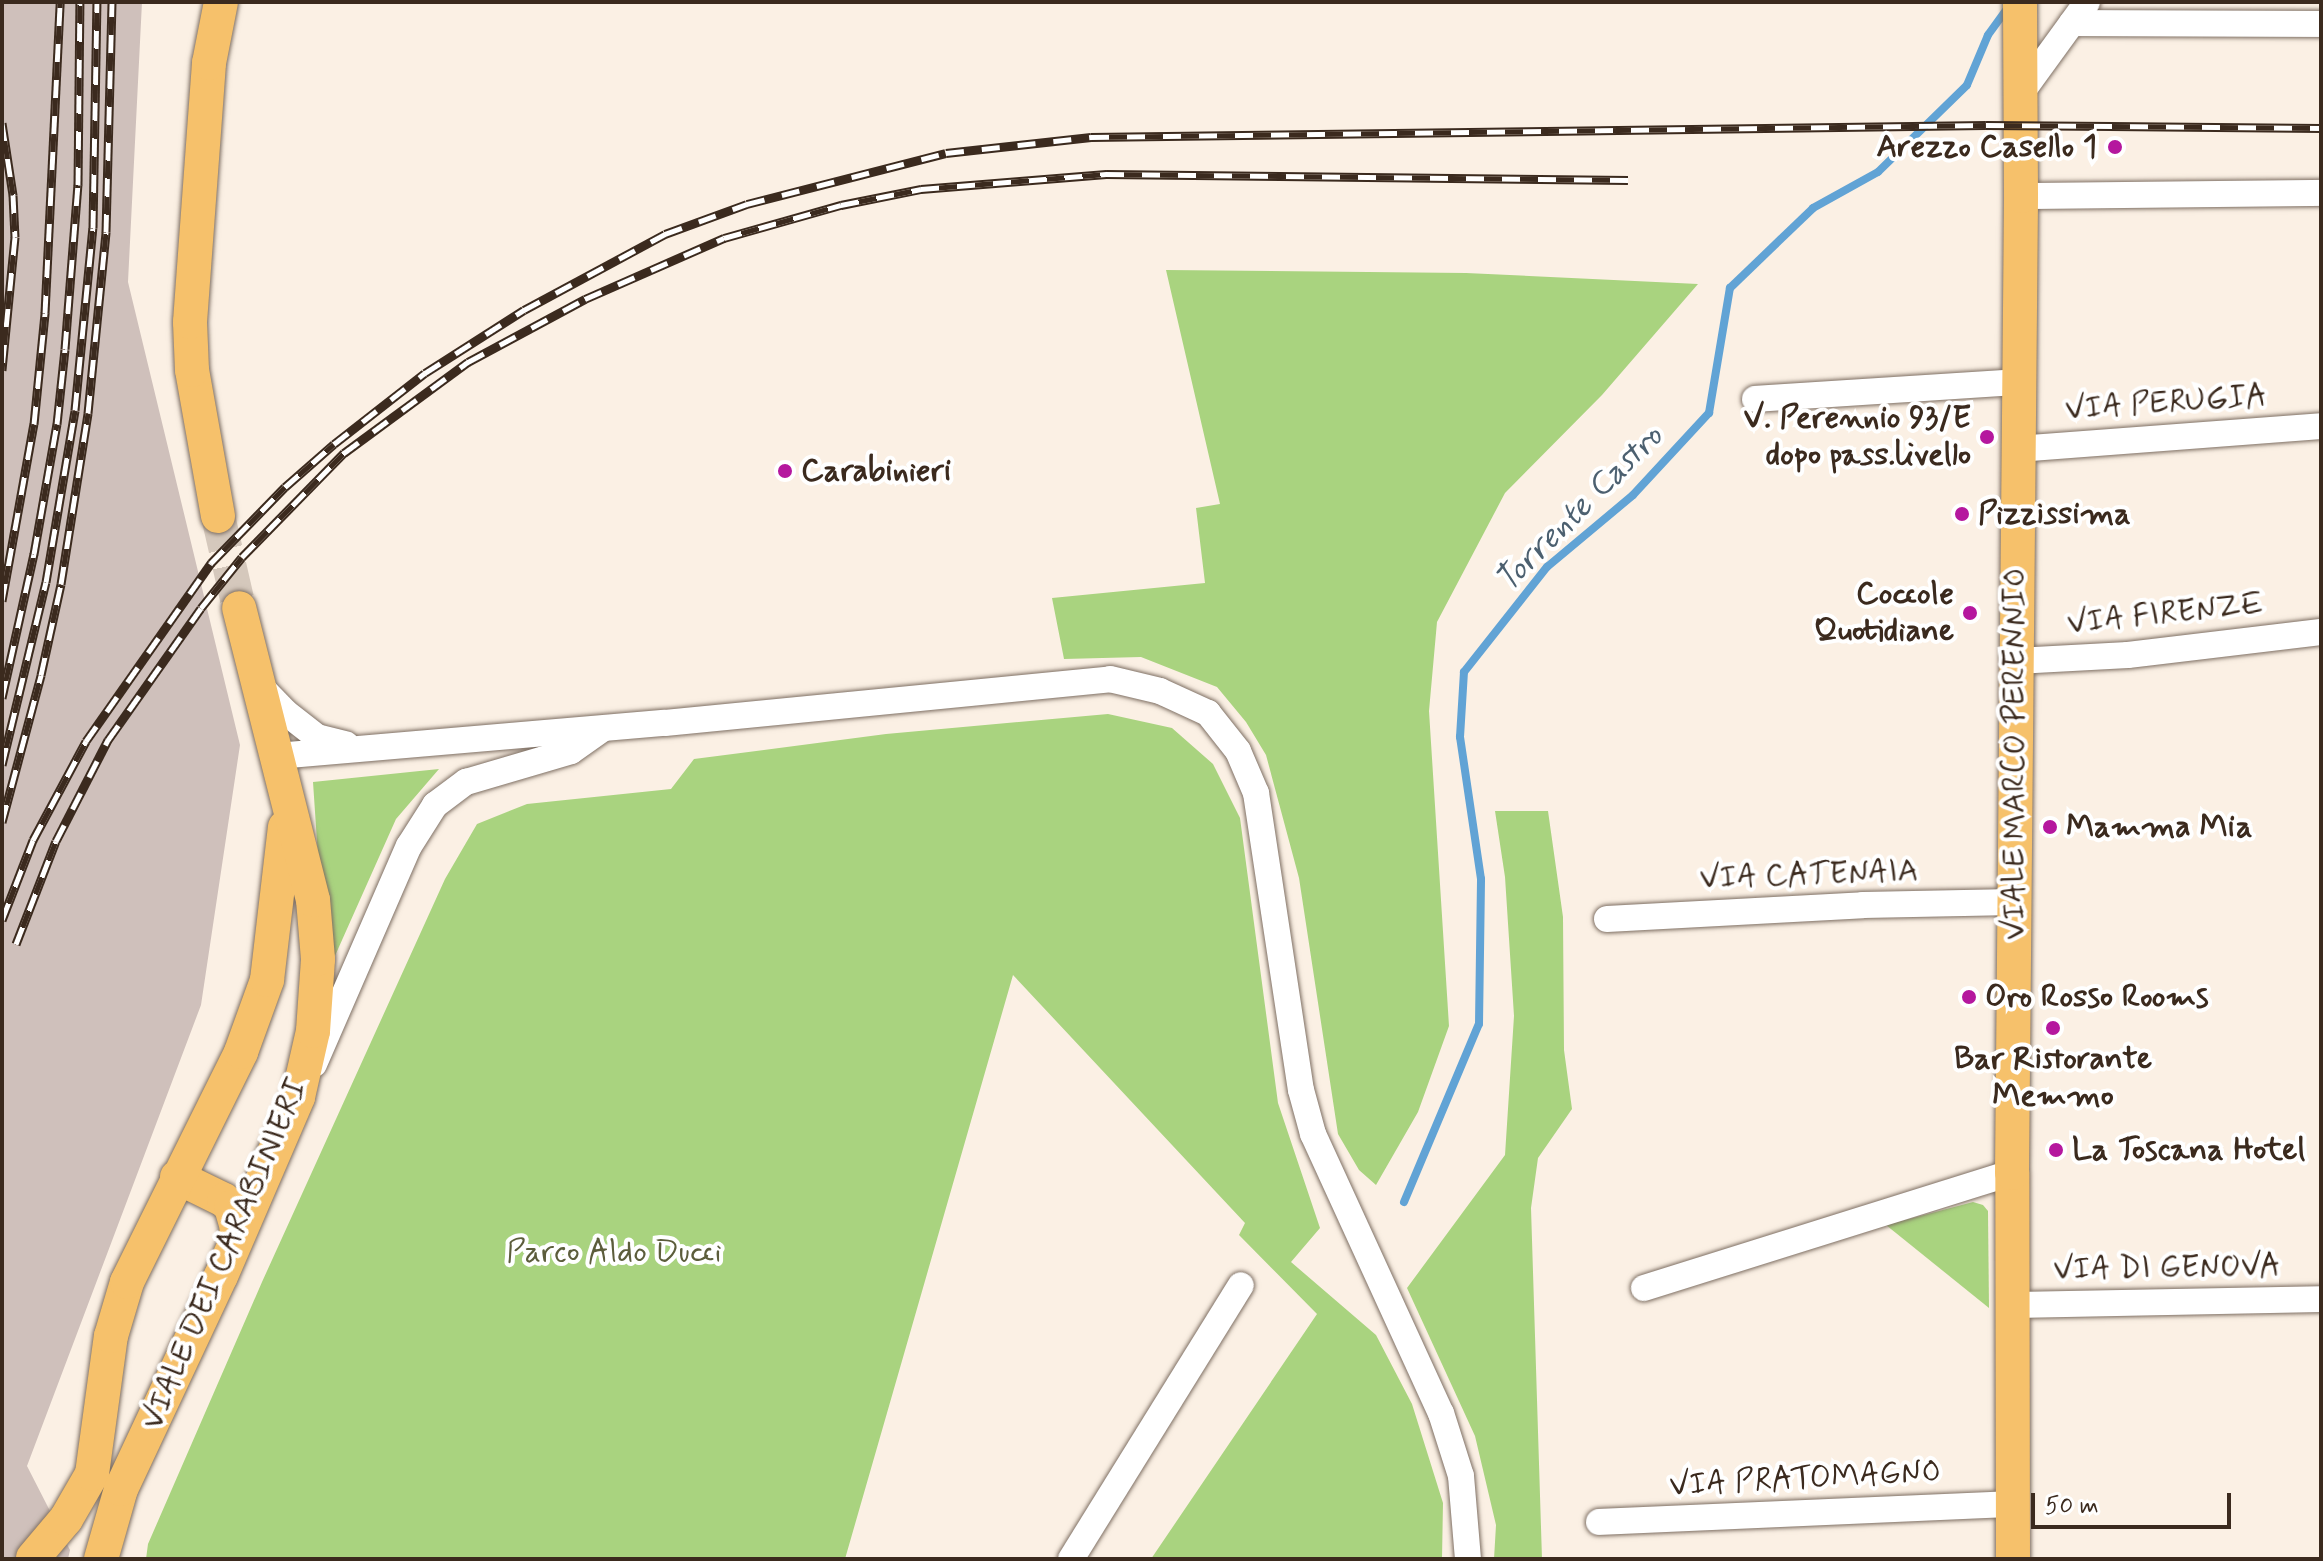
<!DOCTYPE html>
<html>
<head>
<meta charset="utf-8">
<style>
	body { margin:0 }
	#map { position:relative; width:2323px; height:1561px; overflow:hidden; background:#fbf0e4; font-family:Mynerve,sans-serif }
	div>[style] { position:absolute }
	.industrial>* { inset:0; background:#cfc0bb }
	.green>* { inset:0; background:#a9d37f }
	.stream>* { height:8px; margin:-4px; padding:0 4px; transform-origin:4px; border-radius:4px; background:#61a3d5 }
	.major-tunnel>* { height:34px; margin-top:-17px; transform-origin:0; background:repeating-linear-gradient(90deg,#d5c8bc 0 34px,transparent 0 51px) }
	.roads { filter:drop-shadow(0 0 2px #7e6f63) drop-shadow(0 0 2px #7e6f63) }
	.minor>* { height:26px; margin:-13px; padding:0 13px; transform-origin:13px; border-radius:13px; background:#fff }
	.major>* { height:34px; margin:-17px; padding:0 17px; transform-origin:17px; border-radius:17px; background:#f6c16b }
	.rail>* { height:9px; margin-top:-4.5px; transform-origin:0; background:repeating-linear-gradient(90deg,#fff 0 18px,#3b2a1e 0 36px); box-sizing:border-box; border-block:2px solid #3b2a1e }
	.dots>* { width:22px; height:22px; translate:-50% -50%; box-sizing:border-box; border:4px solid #fff; border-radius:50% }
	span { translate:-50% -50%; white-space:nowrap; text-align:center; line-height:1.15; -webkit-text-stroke:8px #fff; paint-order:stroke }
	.poi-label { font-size:32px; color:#3b2a1e; font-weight:700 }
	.right { translate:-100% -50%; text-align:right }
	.left { translate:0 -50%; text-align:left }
	.street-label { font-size:32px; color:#3b2a1e }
	.park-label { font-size:32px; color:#5c5d3b }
	.water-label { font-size:34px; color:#4c6070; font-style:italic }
	.frame { position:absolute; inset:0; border:4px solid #3b2a1e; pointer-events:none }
	.scale { position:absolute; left:2031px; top:1493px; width:200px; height:36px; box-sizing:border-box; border:4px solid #3b2a1e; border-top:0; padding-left:10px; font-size:24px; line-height:28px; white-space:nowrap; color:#3b2a1e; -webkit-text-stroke:6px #fff; paint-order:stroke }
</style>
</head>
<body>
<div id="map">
	<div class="industrial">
		<div style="clip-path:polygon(2px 2px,142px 2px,128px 282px,240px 745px,201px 1005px,27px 1466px,70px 1550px,68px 1559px,2px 1559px)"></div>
	</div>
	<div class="green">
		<div style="clip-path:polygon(1166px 270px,1466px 273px,1698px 284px,1602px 395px,1505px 493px,1437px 622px,1429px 711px,1449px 1026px,1418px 1112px,1376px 1185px,1359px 1170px,1338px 1134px,1299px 878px,1266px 755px,1246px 722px,1217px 687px,1141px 657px,1064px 659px,1052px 598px,1205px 583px,1196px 508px,1220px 504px)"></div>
		<div style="clip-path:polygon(1108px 714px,1172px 728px,1213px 764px,1240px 818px,1278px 1103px,1320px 1228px,1291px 1262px,1376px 1335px,1412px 1404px,1443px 1503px,1442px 1559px,1151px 1559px,1317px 1314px,1239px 1235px,1245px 1223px,1013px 975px,845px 1559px,146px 1559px,148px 1544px,262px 1282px,445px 879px,477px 824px,527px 804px,671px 789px,694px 759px,886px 734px)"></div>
		<div style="clip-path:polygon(439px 769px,396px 819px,326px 976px,313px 782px)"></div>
		<div style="clip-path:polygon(1495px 811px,1548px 811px,1563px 917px,1564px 1050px,1572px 1109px,1538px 1158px,1531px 1208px,1542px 1559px,1494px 1559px,1496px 1525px,1475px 1436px,1407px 1288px,1505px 1155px,1514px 1016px,1505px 877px)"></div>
		<div style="clip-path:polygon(1973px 1202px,1983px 1205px,1988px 1211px,1989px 1308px,1886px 1225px)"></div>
	</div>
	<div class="stream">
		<div style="left:1404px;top:1202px;width:193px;rotate:-67.2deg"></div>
		<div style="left:1479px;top:1024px;width:145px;rotate:-89.2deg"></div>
		<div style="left:1481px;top:879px;width:144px;rotate:-98.4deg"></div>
		<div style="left:1460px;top:737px;width:65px;rotate:-86.5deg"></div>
		<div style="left:1464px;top:672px;width:134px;rotate:-51.7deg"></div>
		<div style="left:1547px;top:567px;width:112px;rotate:-39.9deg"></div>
		<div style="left:1633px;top:495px;width:112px;rotate:-47.2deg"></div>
		<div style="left:1709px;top:413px;width:127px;rotate:-80.5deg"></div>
		<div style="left:1730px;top:288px;width:115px;rotate:-43.9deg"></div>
		<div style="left:1813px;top:208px;width:74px;rotate:-29deg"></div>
		<div style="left:1878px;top:172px;width:124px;rotate:-44.3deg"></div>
		<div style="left:1967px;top:85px;width:54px;rotate:-67.2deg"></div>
		<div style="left:1988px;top:35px;width:36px;rotate:-54deg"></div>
	</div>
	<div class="major-tunnel">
		<div style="left:218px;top:516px;width:94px;rotate:77.1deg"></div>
	</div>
	<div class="roads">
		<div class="minor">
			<div style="left:2072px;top:23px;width:249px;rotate:0.2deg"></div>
			<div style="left:2021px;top:93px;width:112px;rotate:-54deg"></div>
			<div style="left:2021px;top:196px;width:300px;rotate:-0.6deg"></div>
			<div style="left:1755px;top:399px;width:264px;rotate:-3.7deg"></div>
			<div style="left:2017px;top:449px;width:305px;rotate:-4.3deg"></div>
			<div style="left:2016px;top:661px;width:112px;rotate:-3.1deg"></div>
			<div style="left:2128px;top:655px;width:194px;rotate:-6.8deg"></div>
			<div style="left:260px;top:686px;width:36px;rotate:46deg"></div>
			<div style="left:285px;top:712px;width:41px;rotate:38deg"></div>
			<div style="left:317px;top:737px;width:30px;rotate:14deg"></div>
			<div style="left:277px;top:756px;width:389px;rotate:-4.9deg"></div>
			<div style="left:665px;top:723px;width:447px;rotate:-5.6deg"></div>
			<div style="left:1110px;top:679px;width:51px;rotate:13.5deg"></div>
			<div style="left:1160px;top:691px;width:53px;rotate:24.6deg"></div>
			<div style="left:1208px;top:713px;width:48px;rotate:51.7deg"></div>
			<div style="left:1238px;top:751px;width:46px;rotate:66.8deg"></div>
			<div style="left:1256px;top:793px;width:300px;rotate:81.4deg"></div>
			<div style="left:1301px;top:1090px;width:46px;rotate:74.7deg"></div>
			<div style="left:1313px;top:1134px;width:307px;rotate:65.4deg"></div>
			<div style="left:1441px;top:1413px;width:66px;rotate:72.4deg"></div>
			<div style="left:1461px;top:1476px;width:83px;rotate:85.2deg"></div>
			<div style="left:1607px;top:919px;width:256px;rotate:-3.1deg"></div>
			<div style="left:1863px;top:905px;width:151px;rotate:-1.1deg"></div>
			<div style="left:314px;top:1064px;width:238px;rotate:-66.5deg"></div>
			<div style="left:409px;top:846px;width:49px;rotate:-57.6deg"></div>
			<div style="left:435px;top:805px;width:39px;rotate:-37deg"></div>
			<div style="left:466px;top:782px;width:109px;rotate:-16.4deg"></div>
			<div style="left:571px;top:751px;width:38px;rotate:-35deg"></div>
			<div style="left:1644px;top:1288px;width:386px;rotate:-17.4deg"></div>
			<div style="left:2015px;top:1305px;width:306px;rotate:-1.1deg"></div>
			<div style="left:1599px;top:1522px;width:414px;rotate:-2.5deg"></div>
			<div style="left:1071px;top:1559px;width:322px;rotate:-58.2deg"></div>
		</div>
		<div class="major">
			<div style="left:218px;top:516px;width:148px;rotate:-100.1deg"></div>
			<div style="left:192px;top:370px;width:48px;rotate:-92.4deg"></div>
			<div style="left:190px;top:322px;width:260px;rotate:-85.8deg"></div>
			<div style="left:209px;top:63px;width:62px;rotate:-78.9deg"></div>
			<div style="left:177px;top:1177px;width:52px;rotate:26.1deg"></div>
			<div style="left:224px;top:1200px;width:10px;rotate:45deg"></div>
			<div style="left:231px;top:1207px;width:22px;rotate:74deg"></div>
			<div style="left:237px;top:1228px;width:14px;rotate:98deg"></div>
			<div style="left:33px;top:1558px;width:51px;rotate:-49.8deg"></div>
			<div style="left:66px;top:1519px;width:52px;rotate:-60deg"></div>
			<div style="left:92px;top:1474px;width:139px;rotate:-82.2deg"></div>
			<div style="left:111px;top:1336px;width:56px;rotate:-73.5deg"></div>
			<div style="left:127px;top:1282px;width:257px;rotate:-63.6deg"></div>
			<div style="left:241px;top:1052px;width:77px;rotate:-70.1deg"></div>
			<div style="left:267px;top:980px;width:154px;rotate:-83.3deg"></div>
			<div style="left:101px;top:1559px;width:73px;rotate:-74.1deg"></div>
			<div style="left:121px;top:1489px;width:235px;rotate:-64.9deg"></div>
			<div style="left:221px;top:1276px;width:195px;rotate:-66.7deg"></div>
			<div style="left:298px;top:1097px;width:68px;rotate:-77.2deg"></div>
			<div style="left:313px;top:1031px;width:72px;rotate:-86deg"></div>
			<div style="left:318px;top:959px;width:59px;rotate:-94.8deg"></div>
			<div style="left:313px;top:900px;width:301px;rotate:-104.2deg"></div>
			<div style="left:2013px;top:1559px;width:386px;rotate:-90.1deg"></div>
			<div style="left:2012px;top:1173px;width:977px;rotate:-89.47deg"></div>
			<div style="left:2021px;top:196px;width:194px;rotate:-90.3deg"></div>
		</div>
	</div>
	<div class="rail">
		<div style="left:2px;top:123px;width:73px;rotate:81.3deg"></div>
		<div style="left:13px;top:195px;width:42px;rotate:87.3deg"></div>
		<div style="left:15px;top:237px;width:134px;rotate:95.6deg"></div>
		<div style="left:2px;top:601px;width:180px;rotate:-79.8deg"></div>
		<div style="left:34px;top:424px;width:112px;rotate:-84.3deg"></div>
		<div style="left:45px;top:313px;width:311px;rotate:-87.2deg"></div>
		<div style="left:2px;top:698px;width:148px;rotate:-77.5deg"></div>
		<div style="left:34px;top:554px;width:132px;rotate:-80deg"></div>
		<div style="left:57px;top:424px;width:75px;rotate:-83.9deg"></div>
		<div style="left:65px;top:349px;width:165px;rotate:-85.5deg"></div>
		<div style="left:78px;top:185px;width:183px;rotate:-89.4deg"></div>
		<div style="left:2px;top:765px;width:188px;rotate:-76.5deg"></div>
		<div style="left:46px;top:582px;width:174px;rotate:-80.4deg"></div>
		<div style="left:75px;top:410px;width:183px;rotate:-84.4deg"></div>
		<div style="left:93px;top:228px;width:226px;rotate:-89deg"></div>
		<div style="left:2px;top:822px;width:152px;rotate:-75.1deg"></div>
		<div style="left:41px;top:675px;width:93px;rotate:-77.6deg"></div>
		<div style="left:61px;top:584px;width:173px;rotate:-81deg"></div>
		<div style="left:88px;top:413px;width:182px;rotate:-84.3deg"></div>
		<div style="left:106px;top:232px;width:230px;rotate:-88.5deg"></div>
		<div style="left:2px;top:920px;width:86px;rotate:-68.8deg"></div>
		<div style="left:33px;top:840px;width:112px;rotate:-61.8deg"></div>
		<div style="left:86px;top:741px;width:218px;rotate:-54.9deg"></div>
		<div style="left:211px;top:563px;width:106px;rotate:-45.8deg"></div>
		<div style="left:285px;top:487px;width:65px;rotate:-41.3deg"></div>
		<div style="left:334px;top:444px;width:115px;rotate:-38deg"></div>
		<div style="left:425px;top:373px;width:117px;rotate:-32.5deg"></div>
		<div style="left:524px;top:310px;width:160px;rotate:-28.3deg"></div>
		<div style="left:665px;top:234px;width:87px;rotate:-20.1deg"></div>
		<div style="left:747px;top:204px;width:205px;rotate:-14.4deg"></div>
		<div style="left:946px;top:153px;width:146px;rotate:-6.3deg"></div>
		<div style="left:1091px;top:137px;width:895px;rotate:-0.77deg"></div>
		<div style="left:1986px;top:125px;width:335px;rotate:0.5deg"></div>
		<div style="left:16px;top:944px;width:110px;rotate:-68.8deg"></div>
		<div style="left:56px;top:841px;width:114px;rotate:-62.8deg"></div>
		<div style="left:108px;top:740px;width:161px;rotate:-54.8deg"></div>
		<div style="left:201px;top:608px;width:65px;rotate:-51.2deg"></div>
		<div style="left:242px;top:557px;width:146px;rotate:-45.6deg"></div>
		<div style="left:344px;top:453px;width:154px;rotate:-36.3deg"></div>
		<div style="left:468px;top:362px;width:133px;rotate:-28.3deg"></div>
		<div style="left:585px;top:299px;width:152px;rotate:-23.7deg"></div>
		<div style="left:724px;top:238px;width:122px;rotate:-15.8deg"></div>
		<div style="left:841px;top:205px;width:82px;rotate:-11.3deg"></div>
		<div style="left:921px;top:189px;width:186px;rotate:-4.6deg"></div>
		<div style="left:1106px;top:174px;width:522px;rotate:0.66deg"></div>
	</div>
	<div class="dots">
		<div style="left:2115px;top:147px;background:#b5179e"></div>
		<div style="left:1987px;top:437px;background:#b5179e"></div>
		<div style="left:785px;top:471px;background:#b5179e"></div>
		<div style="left:1962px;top:514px;background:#b5179e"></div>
		<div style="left:1970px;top:613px;background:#b5179e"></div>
		<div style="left:2050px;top:827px;background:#b5179e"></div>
		<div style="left:1969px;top:997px;background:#b5179e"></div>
		<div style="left:2053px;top:1028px;background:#b5179e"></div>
		<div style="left:2056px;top:1150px;background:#b5179e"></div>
	</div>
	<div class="poi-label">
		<span class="right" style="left:2097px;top:147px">Arezzo Casello 1</span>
		<span class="right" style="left:1971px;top:437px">V. Perennio 93/E<br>dopo pass.livello</span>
		<span class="left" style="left:801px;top:471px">Carabinieri</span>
		<span class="left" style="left:1978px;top:514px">Pizzissima</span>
		<span class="right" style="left:1954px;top:613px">Coccole<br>Quotidiane</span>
		<span class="left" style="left:2066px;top:827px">Mamma Mia</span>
		<span class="left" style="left:1985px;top:997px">Oro Rosso Rooms</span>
		<span style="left:2053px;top:1078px">Bar Ristorante<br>Memmo</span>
		<span class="left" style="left:2072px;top:1150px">La Toscana Hotel</span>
	</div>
	<div class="street-label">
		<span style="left:2166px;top:403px;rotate:-4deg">VIA PERUGIA</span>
		<span style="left:2165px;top:614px;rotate:-6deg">VIA FIRENZE</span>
		<span style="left:2015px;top:754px;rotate:-90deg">VIALE MARCO PERENNIO</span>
		<span style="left:1809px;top:875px;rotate:-2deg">VIA CATENAIA</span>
		<span style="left:225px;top:1254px;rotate:-67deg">VIALE DEI CARABINIERI</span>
		<span style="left:2167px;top:1268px;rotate:-1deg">VIA DI GENOVA</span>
		<span style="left:1805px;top:1479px;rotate:-3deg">VIA PRATOMAGNO</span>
	</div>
	<div class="park-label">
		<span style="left:614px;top:1252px">Parco Aldo Ducci</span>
	</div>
	<div class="water-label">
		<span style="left:1579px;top:509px;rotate:-45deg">Torrente Castro</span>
	</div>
	<div class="frame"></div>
	<div class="scale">50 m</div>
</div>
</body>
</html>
